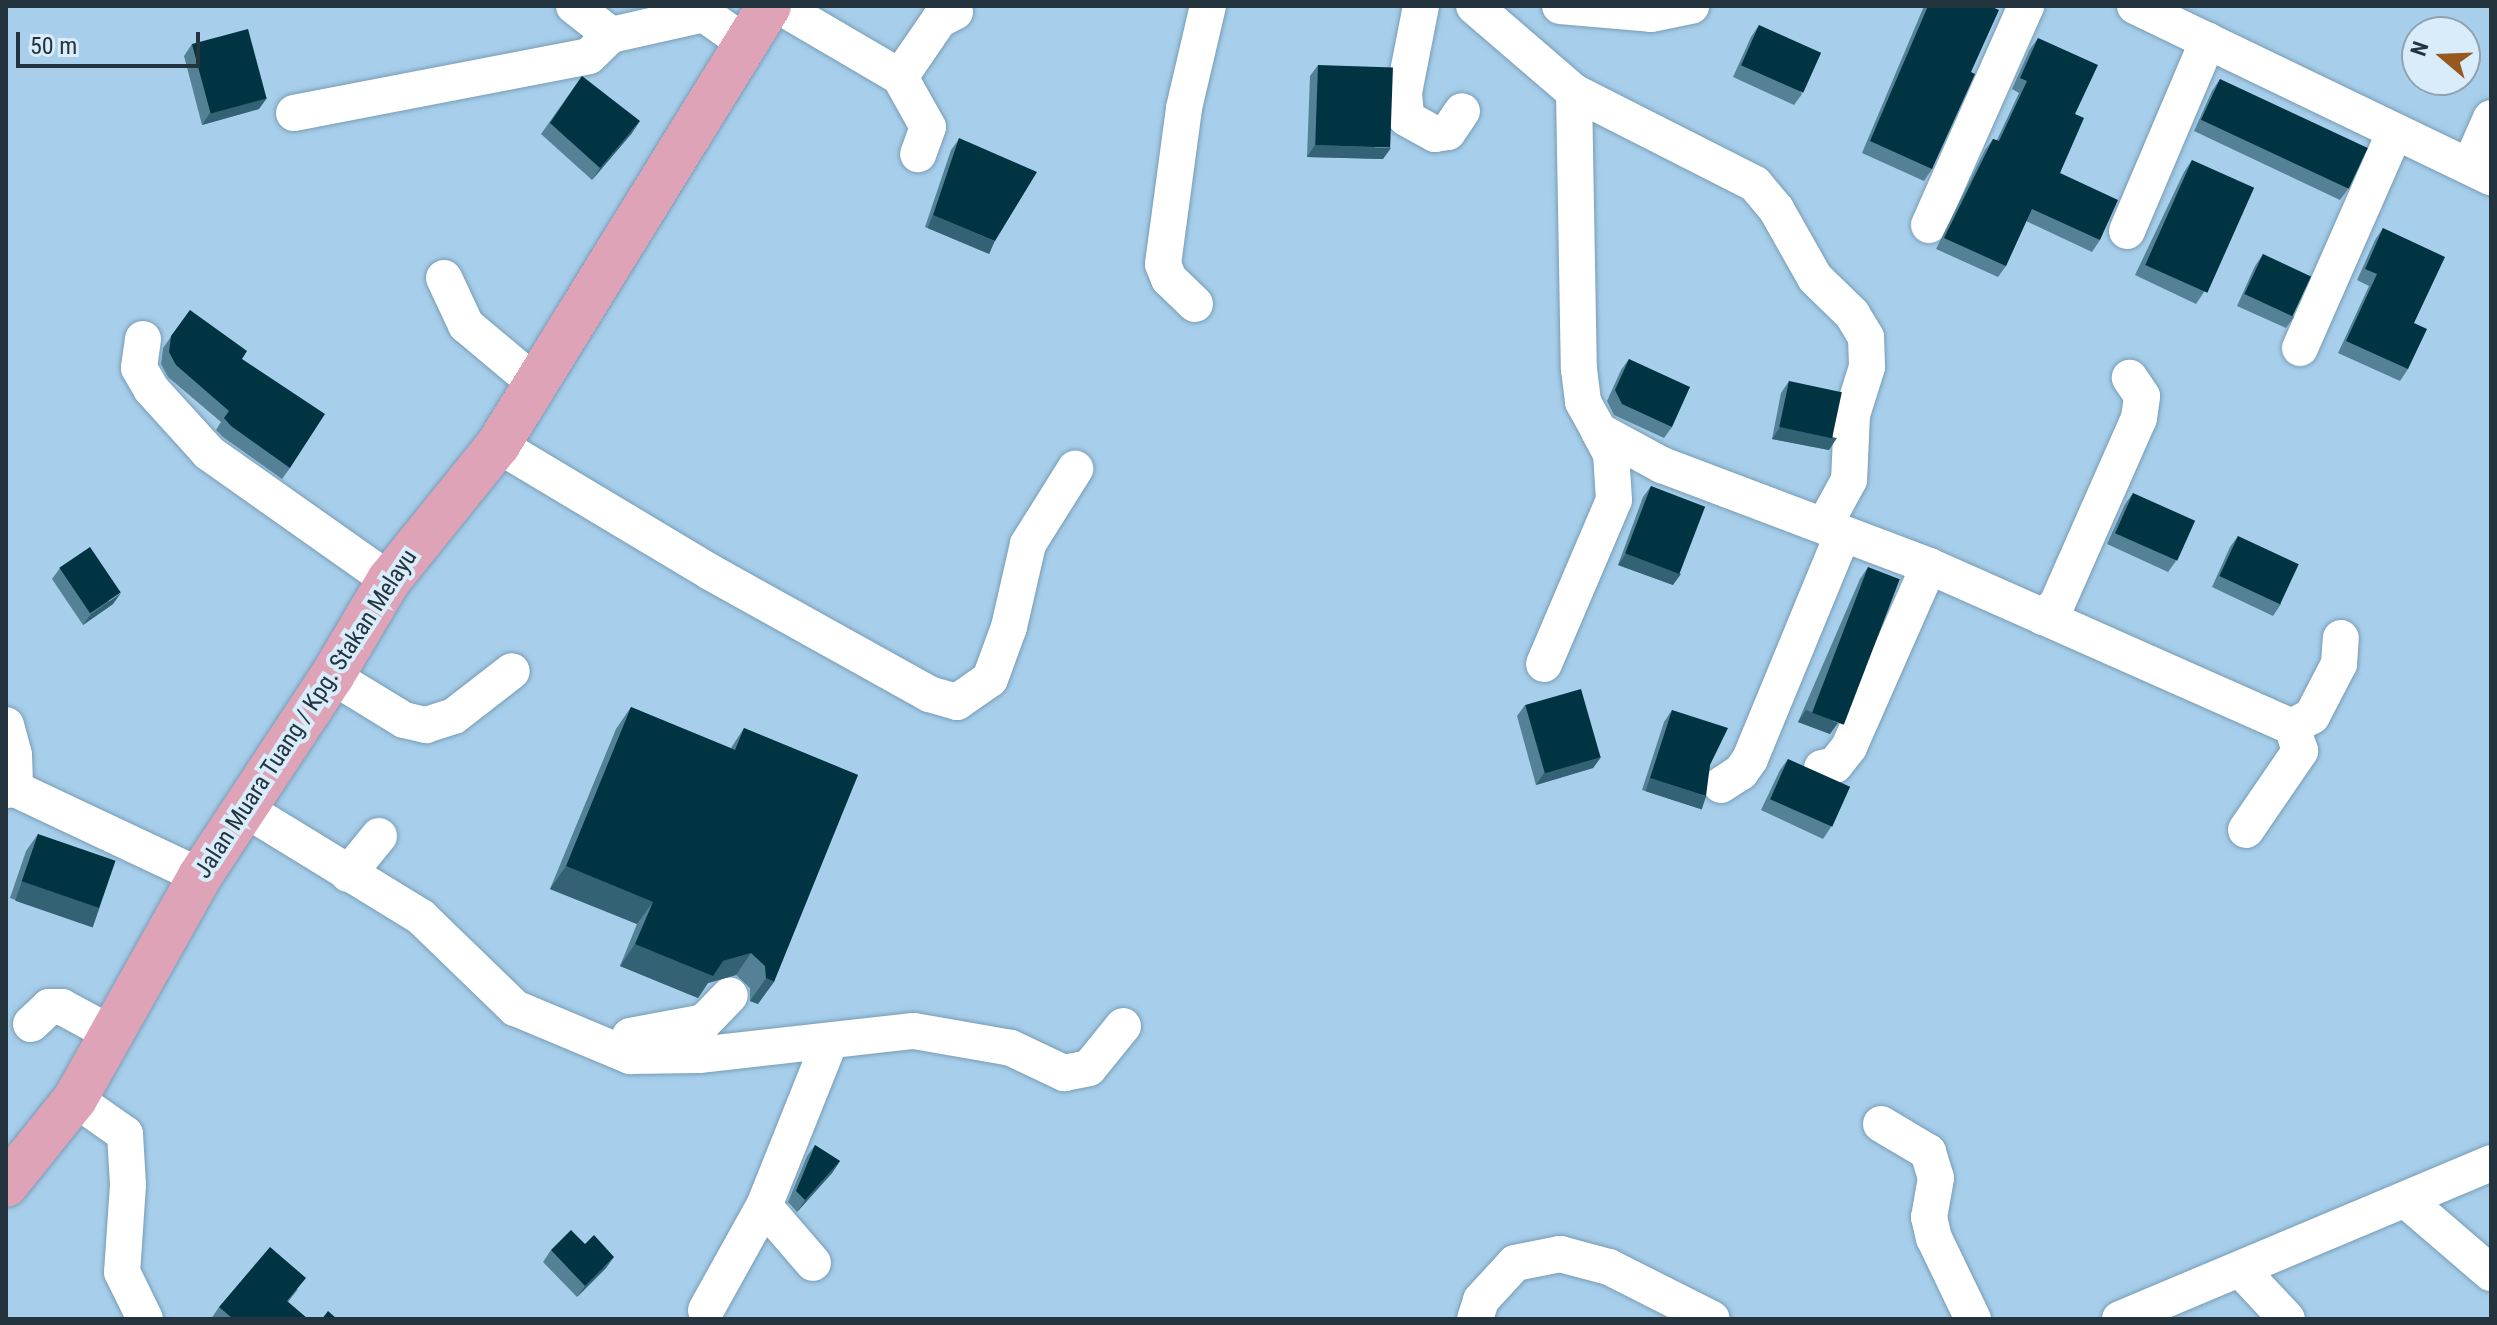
<!DOCTYPE html>
<html>
<head>
<meta charset="utf-8">
<style>
	body { margin:0 }
	#map { position:relative; width:2497px; height:1325px; overflow:hidden; background:#a7ceea; font-family:"Roboto Condensed",sans-serif }
	div>[style] { position:absolute }
	.roads { filter:drop-shadow(0 0 2px #779cb6) drop-shadow(0 0 2px #779cb6) }
	.minor>* { height:36px; margin:-18px; padding:0 18px; transform-origin:18px; border-radius:18px; background:#fff }
	.major>* { height:44px; margin:-22px; padding:0 22px; transform-origin:22px; border-radius:22px; background:#dfa3b8 }
	.wall>* { inset:0; background:#548196 }
	.shaded-wall>* { inset:0; background:#326274; transform-origin:0 0 }
	.building>* { inset:0; background:#003442; transform-origin:0 0 }
	span { translate:-50% -50%; white-space:nowrap; text-align:center; line-height:1.15; -webkit-text-stroke:8px #d9ecfa; paint-order:stroke }
	.street-label { font-size:24px; color:#24343f }
	.frame { position:absolute; inset:0; border:8px solid #24343f; pointer-events:none }
	.north { position:absolute; left:2401px; top:16px; width:80px; height:80px; box-sizing:border-box; background:#d9ecfa; border:2px solid #91a2af; border-radius:50%; rotate:289deg; font-size:22px; font-weight:700; line-height:32px; text-align:center; color:#24343f }
	.north::after { content:''; display:block; margin:auto; width:28px; height:36px; background:#975a1e; clip-path:polygon(50% 0,100% 100%,50% 72%,0 100%) }
	.scale { position:absolute; left:16px; top:32px; width:184px; height:36px; box-sizing:border-box; border:4px solid #24343f; border-top:0; padding-left:10px; font-size:24px; line-height:28px; white-space:nowrap; color:#24343f; -webkit-text-stroke:6px #d9ecfa; paint-order:stroke }
</style>
</head>
<body>
<div id="map">
	<div class="roads">
		<div class="minor">
			<div style="left:574px;top:6px;width:47px;rotate:38.1deg"></div>
			<div style="left:779px;top:6px;width:140px;rotate:30.4deg"></div>
			<div style="left:900px;top:77px;width:57px;rotate:60.8deg"></div>
			<div style="left:928px;top:127px;width:29px;rotate:110deg"></div>
			<div style="left:1421px;top:6px;width:89px;rotate:101.1deg"></div>
			<div style="left:1404px;top:93px;width:25px;rotate:85deg"></div>
			<div style="left:1406px;top:118px;width:33px;rotate:29deg"></div>
			<div style="left:1435px;top:134px;width:13px;rotate:-9deg"></div>
			<div style="left:1448px;top:132px;width:25px;rotate:-56deg"></div>
			<div style="left:1474px;top:6px;width:132px;rotate:40.7deg"></div>
			<div style="left:1574px;top:92px;width:203px;rotate:26.9deg"></div>
			<div style="left:1755px;top:184px;width:33px;rotate:50deg"></div>
			<div style="left:1776px;top:209px;width:79px;rotate:60.5deg"></div>
			<div style="left:1815px;top:278px;width:52px;rotate:44.2deg"></div>
			<div style="left:1852px;top:314px;width:27px;rotate:59deg"></div>
			<div style="left:1866px;top:337px;width:30px;rotate:88deg"></div>
			<div style="left:1867px;top:367px;width:50px;rotate:107.4deg"></div>
			<div style="left:1852px;top:415px;width:65px;rotate:92.6deg"></div>
			<div style="left:1849px;top:480px;width:50px;rotate:118.6deg"></div>
			<div style="left:1560px;top:6px;width:91px;rotate:5deg"></div>
			<div style="left:1651px;top:14px;width:41px;rotate:-11.3deg"></div>
			<div style="left:2135px;top:6px;width:395px;rotate:25.7deg"></div>
			<div style="left:900px;top:77px;width:69px;rotate:-55.6deg"></div>
			<div style="left:939px;top:20px;width:18px;rotate:-27deg"></div>
			<div style="left:1574px;top:92px;width:277px;rotate:89deg"></div>
			<div style="left:1579px;top:369px;width:33px;rotate:83deg"></div>
			<div style="left:1583px;top:402px;width:33px;rotate:61deg"></div>
			<div style="left:1599px;top:431px;width:72px;rotate:28.4deg"></div>
			<div style="left:1662px;top:465px;width:285px;rotate:20.7deg"></div>
			<div style="left:1929px;top:566px;width:397px;rotate:23.9deg"></div>
			<div style="left:2292px;top:727px;width:23px;rotate:-29deg"></div>
			<div style="left:2312px;top:716px;width:59px;rotate:-62.6deg"></div>
			<div style="left:2339px;top:664px;width:26px;rotate:-86deg"></div>
			<div style="left:294px;top:113px;width:300px;rotate:-10.9deg"></div>
			<div style="left:589px;top:56px;width:30px;rotate:-44deg"></div>
			<div style="left:611px;top:35px;width:95px;rotate:-12.7deg"></div>
			<div style="left:704px;top:14px;width:50px;rotate:35.3deg"></div>
			<div style="left:2470px;top:166px;width:52px;rotate:-66.4deg"></div>
			<div style="left:1929px;top:225px;width:240px;rotate:-66.1deg"></div>
			<div style="left:2127px;top:231px;width:207px;rotate:-67deg"></div>
			<div style="left:444px;top:278px;width:52px;rotate:64.9deg"></div>
			<div style="left:466px;top:325px;width:90px;rotate:40deg"></div>
			<div style="left:1195px;top:304px;width:36px;rotate:-136deg"></div>
			<div style="left:1169px;top:279px;width:16px;rotate:-112deg"></div>
			<div style="left:1163px;top:264px;width:157px;rotate:-82.3deg"></div>
			<div style="left:1184px;top:108px;width:105px;rotate:-76.8deg"></div>
			<div style="left:143px;top:339px;width:29px;rotate:98deg"></div>
			<div style="left:139px;top:368px;width:24px;rotate:60deg"></div>
			<div style="left:151px;top:389px;width:86px;rotate:47.8deg"></div>
			<div style="left:209px;top:453px;width:220px;rotate:35.2deg"></div>
			<div style="left:2300px;top:348px;width:234px;rotate:-66.3deg"></div>
			<div style="left:498px;top:445px;width:247px;rotate:30.9deg"></div>
			<div style="left:710px;top:572px;width:251px;rotate:29.1deg"></div>
			<div style="left:929px;top:694px;width:29px;rotate:16deg"></div>
			<div style="left:957px;top:702px;width:40px;rotate:-34.9deg"></div>
			<div style="left:990px;top:679px;width:55px;rotate:-69.9deg"></div>
			<div style="left:1009px;top:627px;width:85px;rotate:-77.1deg"></div>
			<div style="left:1028px;top:544px;width:89px;rotate:-57.9deg"></div>
			<div style="left:2043px;top:617px;width:19px;rotate:-43deg"></div>
			<div style="left:2057px;top:604px;width:203px;rotate:-66.2deg"></div>
			<div style="left:2139px;top:418px;width:22px;rotate:-82deg"></div>
			<div style="left:2142px;top:396px;width:22px;rotate:-124deg"></div>
			<div style="left:1544px;top:664px;width:178px;rotate:-66.9deg"></div>
			<div style="left:1614px;top:500px;width:46px;rotate:-93.7deg"></div>
			<div style="left:1611px;top:454px;width:26px;rotate:-118deg"></div>
			<div style="left:332px;top:676px;width:84px;rotate:31.4deg"></div>
			<div style="left:404px;top:720px;width:23px;rotate:13deg"></div>
			<div style="left:426px;top:725px;width:29px;rotate:-18deg"></div>
			<div style="left:454px;top:716px;width:73px;rotate:-37.8deg"></div>
			<div style="left:6px;top:725px;width:31px;rotate:75deg"></div>
			<div style="left:14px;top:755px;width:34px;rotate:88deg"></div>
			<div style="left:1822px;top:768px;width:13px;rotate:-13deg"></div>
			<div style="left:1835px;top:765px;width:23px;rotate:-52deg"></div>
			<div style="left:1849px;top:747px;width:198px;rotate:-66.2deg"></div>
			<div style="left:1721px;top:785px;width:24px;rotate:-33deg"></div>
			<div style="left:1741px;top:772px;width:16px;rotate:-55deg"></div>
			<div style="left:1750px;top:759px;width:244px;rotate:-67.6deg"></div>
			<div style="left:6px;top:790px;width:9px;rotate:-6deg"></div>
			<div style="left:15px;top:789px;width:204px;rotate:25.2deg"></div>
			<div style="left:245px;top:809px;width:206px;rotate:31.5deg"></div>
			<div style="left:421px;top:917px;width:131px;rotate:44.1deg"></div>
			<div style="left:515px;top:1008px;width:125px;rotate:22.7deg"></div>
			<div style="left:630px;top:1056px;width:69px;rotate:-0.8deg"></div>
			<div style="left:699px;top:1055px;width:216px;rotate:-6.4deg"></div>
			<div style="left:914px;top:1031px;width:98px;rotate:9.9deg"></div>
			<div style="left:1011px;top:1048px;width:59px;rotate:25.3deg"></div>
			<div style="left:1064px;top:1073px;width:25px;rotate:-11deg"></div>
			<div style="left:1089px;top:1068px;width:54px;rotate:-51deg"></div>
			<div style="left:2246px;top:830px;width:96px;rotate:-55.6deg"></div>
			<div style="left:2300px;top:751px;width:25px;rotate:-108deg"></div>
			<div style="left:348px;top:874px;width:49px;rotate:-50.8deg"></div>
			<div style="left:31px;top:1024px;width:25px;rotate:-43deg"></div>
			<div style="left:49px;top:1007px;width:13px"></div>
			<div style="left:62px;top:1007px;width:55px;rotate:28.4deg"></div>
			<div style="left:630px;top:1036px;width:75px;rotate:-10.7deg"></div>
			<div style="left:704px;top:1022px;width:37px;rotate:-46deg"></div>
			<div style="left:75px;top:1099px;width:61px;rotate:35deg"></div>
			<div style="left:125px;top:1134px;width:51px;rotate:86.6deg"></div>
			<div style="left:128px;top:1185px;width:87px;rotate:93.9deg"></div>
			<div style="left:122px;top:1272px;width:52px;rotate:63.9deg"></div>
			<div style="left:1881px;top:1124px;width:55px;rotate:30.8deg"></div>
			<div style="left:1928px;top:1152px;width:27px;rotate:73deg"></div>
			<div style="left:1936px;top:1178px;width:40px;rotate:100deg"></div>
			<div style="left:1929px;top:1217px;width:22px;rotate:77deg"></div>
			<div style="left:1934px;top:1238px;width:90px;rotate:64.3deg"></div>
			<div style="left:2406px;top:1200px;width:112px;rotate:40.7deg"></div>
			<div style="left:764px;top:1206px;width:75px;rotate:49.3deg"></div>
			<div style="left:2241px;top:1270px;width:67px;rotate:46.8deg"></div>
			<div style="left:706px;top:1310px;width:119px;rotate:-60.9deg"></div>
			<div style="left:764px;top:1206px;width:178px;rotate:-68.2deg"></div>
			<div style="left:1475px;top:1319px;width:20px;rotate:-72deg"></div>
			<div style="left:1481px;top:1300px;width:50px;rotate:-47.4deg"></div>
			<div style="left:1515px;top:1263px;width:46px;rotate:-11.3deg"></div>
			<div style="left:1560px;top:1254px;width:51px;rotate:14.9deg"></div>
			<div style="left:1609px;top:1267px;width:115px;rotate:26.8deg"></div>
			<div style="left:2120px;top:1319px;width:402px;rotate:-22.8deg"></div>
		</div>
		<div class="major">
			<div style="left:6px;top:1185px;width:110px;rotate:-51.3deg"></div>
			<div style="left:75px;top:1099px;width:256px;rotate:-60.7deg"></div>
			<div style="left:200px;top:876px;width:240px;rotate:-56.6deg"></div>
			<div style="left:332px;top:676px;width:112px;rotate:-59.3deg"></div>
			<div style="left:389px;top:580px;width:174px;rotate:-51.1deg"></div>
			<div style="left:498px;top:445px;width:516px;rotate:-58.31deg"></div>
		</div>
	</div>
	<div class="wall">
		<div style="clip-path:polygon(1924px 6px,1990px 6px,1932px 169px,1924px 181px,1862px 153px)"></div>
		<div style="clip-path:polygon(1759px 25px,1802px 94px,1794px 105px,1733px 77px,1751px 37px)"></div>
		<div style="clip-path:polygon(2038px 38px,2075px 114px,2060px 173px,2100px 240px,2092px 252px,2026px 221px,2006px 266px,1998px 277px,1936px 249px,1985px 150px,1993px 139px,1997px 140px,2019px 93px,2012px 89px,2030px 49px)"></div>
		<div style="clip-path:polygon(192px 44px,259px 109px,202px 125px,184px 56px)"></div>
		<div style="clip-path:polygon(1318px 65px,1383px 159px,1307px 157px,1310px 76px)"></div>
		<div style="clip-path:polygon(582px 76px,632px 133px,592px 180px,541px 134px)"></div>
		<div style="clip-path:polygon(2220px 79px,2348px 189px,2340px 200px,2194px 131px,2212px 91px)"></div>
		<div style="clip-path:polygon(959px 139px,995px 241px,987px 253px,925px 227px,951px 150px)"></div>
		<div style="clip-path:polygon(2192px 160px,2204px 292px,2196px 304px,2135px 275px,2184px 172px)"></div>
		<div style="clip-path:polygon(2383px 228px,2414px 323px,2408px 369px,2400px 381px,2338px 353px,2369px 286px,2357px 280px,2375px 240px)"></div>
		<div style="clip-path:polygon(2263px 254px,2294px 317px,2286px 328px,2237px 306px,2255px 266px)"></div>
		<div style="clip-path:polygon(190px 310px,242px 359px,290px 468px,282px 479px,223px 437px,216px 430px,221px 422px,168px 377px,161px 364px,163px 348px)"></div>
		<div style="clip-path:polygon(1629px 359px,1672px 427px,1664px 438px,1614px 415px,1607px 401px,1621px 370px)"></div>
		<div style="clip-path:polygon(1789px 381px,1829px 450px,1772px 439px,1781px 393px)"></div>
		<div style="clip-path:polygon(1651px 486px,1673px 585px,1618px 565px,1643px 497px)"></div>
		<div style="clip-path:polygon(2133px 493px,2176px 561px,2168px 572px,2107px 544px,2125px 504px)"></div>
		<div style="clip-path:polygon(2238px 536px,2281px 604px,2273px 616px,2212px 587px,2230px 547px)"></div>
		<div style="clip-path:polygon(1868px 567px,1830px 734px,1798px 722px,1860px 579px)"></div>
		<div style="clip-path:polygon(60px 568px,113px 604px,83px 625px,52px 579px)"></div>
		<div style="clip-path:polygon(1525px 705px,1601px 757px,1593px 768px,1536px 785px,1517px 716px)"></div>
		<div style="clip-path:polygon(631px 707px,731px 748px,744px 728px,858px 775px,758px 1004px,750px 1001px,750px 988px,736px 975px,708px 983px,698px 998px,620px 966px,637px 924px,550px 889px,616px 729px)"></div>
		<div style="clip-path:polygon(1672px 710px,1710px 765px,1698px 808px,1642px 790px,1664px 722px)"></div>
		<div style="clip-path:polygon(1788px 759px,1831px 827px,1823px 839px,1761px 810px,1780px 770px)"></div>
		<div style="clip-path:polygon(38px 834px,99px 908px,88px 925px,10px 898px,26px 851px)"></div>
		<div style="clip-path:polygon(815px 1145px,840px 1161px,832px 1173px,797px 1212px,788px 1202px,807px 1156px)"></div>
		<div style="clip-path:polygon(551px 1250px,606px 1268px,577px 1297px,543px 1262px)"></div>
		<div style="clip-path:polygon(298px 1289px,288px 1302px,308px 1319px,211px 1319px,219px 1307px)"></div>
	</div>
	<div class="shaded-wall">
		<div style="clip-path:polygon(267px 98px,259px 109px,202px 125px,210px 113px)"></div>
		<div style="clip-path:polygon(640px 121px,632px 133px,592px 180px,600px 168px)"></div>
		<div style="clip-path:polygon(1315px 145px,1391px 148px,1383px 159px,1307px 157px)"></div>
		<div style="left:933px;top:215px;width:67px;height:14px;rotate:23deg"></div>
		<div style="clip-path:polygon(1780px 427px,1837px 438px,1829px 450px,1772px 439px)"></div>
		<div style="clip-path:polygon(1626px 553px,1681px 574px,1673px 585px,1618px 565px)"></div>
		<div style="clip-path:polygon(121px 593px,113px 604px,83px 625px,91px 614px)"></div>
		<div style="clip-path:polygon(1806px 710px,1838px 723px,1830px 734px,1798px 722px)"></div>
		<div style="clip-path:polygon(1601px 757px,1593px 768px,1536px 785px,1544px 773px)"></div>
		<div style="left:1650px;top:778px;width:59px;height:14px;rotate:18deg"></div>
		<div style="clip-path:polygon(566px 866px,653px 902px,637px 924px,550px 889px)"></div>
		<div style="left:22px;top:881px;width:82px;height:21px;rotate:19deg"></div>
		<div style="clip-path:polygon(635px 944px,723px 961px,751px 953px,736px 975px,708px 983px,698px 998px,620px 966px)"></div>
		<div style="clip-path:polygon(766px 978px,774px 982px,758px 1004px,750px 1001px)"></div>
		<div style="clip-path:polygon(840px 1161px,832px 1173px,797px 1212px,805px 1200px)"></div>
		<div style="clip-path:polygon(614px 1257px,606px 1268px,577px 1297px,585px 1286px)"></div>
	</div>
	<div class="building">
		<div style="clip-path:polygon(1928px 6px,1990px 6px,1999px 10px,1971px 72px,1975px 74px,1932px 169px,1870px 141px)"></div>
		<div style="left:1759px;top:25px;width:68px;height:44px;rotate:24deg"></div>
		<div style="left:248px;top:29px;width:72px;height:58px;rotate:75deg"></div>
		<div style="clip-path:polygon(2038px 38px,2098px 65px,2075px 114px,2084px 118px,2060px 173px,2118px 200px,2100px 240px,2032px 209px,2006px 266px,1944px 238px,1993px 139px,1999px 141px,2027px 81px,2020px 78px)"></div>
		<div style="left:1318px;top:65px;width:75px;height:80px;rotate:2deg"></div>
		<div style="clip-path:polygon(582px 76px,640px 121px,600px 168px,550px 123px)"></div>
		<div style="left:2220px;top:79px;width:163px;height:45px;rotate:25deg"></div>
		<div style="clip-path:polygon(959px 138px,1037px 172px,995px 241px,933px 215px)"></div>
		<div style="left:2192px;top:160px;width:68px;height:115px;rotate:24deg"></div>
		<div style="clip-path:polygon(2383px 228px,2445px 257px,2414px 323px,2427px 329px,2408px 369px,2346px 341px,2377px 274px,2365px 269px)"></div>
		<div style="left:2263px;top:254px;width:53px;height:44px;rotate:25deg"></div>
		<div style="clip-path:polygon(190px 310px,247px 351px,242px 359px,325px 414px,290px 468px,231px 426px,224px 418px,229px 411px,176px 365px,169px 352px,171px 336px)"></div>
		<div style="clip-path:polygon(1629px 359px,1690px 387px,1672px 427px,1622px 404px,1615px 390px)"></div>
		<div style="left:1789px;top:381px;width:54px;height:47px;rotate:12deg"></div>
		<div style="left:1651px;top:486px;width:58px;height:72px;rotate:21deg"></div>
		<div style="left:2133px;top:493px;width:68px;height:44px;rotate:24deg"></div>
		<div style="left:2238px;top:536px;width:67px;height:44px;rotate:25deg"></div>
		<div style="left:90px;top:547px;width:55px;height:37px;rotate:56deg"></div>
		<div style="left:1868px;top:567px;width:34px;height:156px;rotate:21deg"></div>
		<div style="left:1581px;top:689px;width:71px;height:58px;rotate:74deg"></div>
		<div style="clip-path:polygon(631px 707px,735px 750px,744px 728px,858px 775px,774px 982px,766px 978px,765px 966px,751px 953px,723px 961px,713px 976px,635px 944px,653px 902px,566px 866px)"></div>
		<div style="clip-path:polygon(1672px 710px,1728px 728px,1710px 765px,1706px 796px,1650px 778px)"></div>
		<div style="left:1788px;top:759px;width:68px;height:44px;rotate:24deg"></div>
		<div style="left:38px;top:834px;width:82px;height:50px;rotate:19deg"></div>
		<div style="clip-path:polygon(815px 1145px,840px 1161px,805px 1200px,796px 1191px)"></div>
		<div style="clip-path:polygon(571px 1230px,585px 1244px,594px 1235px,614px 1257px,585px 1286px,551px 1250px)"></div>
		<div style="clip-path:polygon(270px 1247px,306px 1278px,287px 1301px,308px 1319px,231px 1319px,232px 1318px,219px 1307px)"></div>
		<div style="clip-path:polygon(328px 1311px,337px 1319px,322px 1319px)"></div>
	</div>
	<div class="street-label">
		<span style="left:306px;top:714px;rotate:-57deg">Jalan Muara Tuang / Kpg. Stakan Melayu</span>
	</div>
	<div class="frame"></div>
	<div class="north">N</div>
	<div class="scale">50 m</div>
</div>
</body>
</html>
